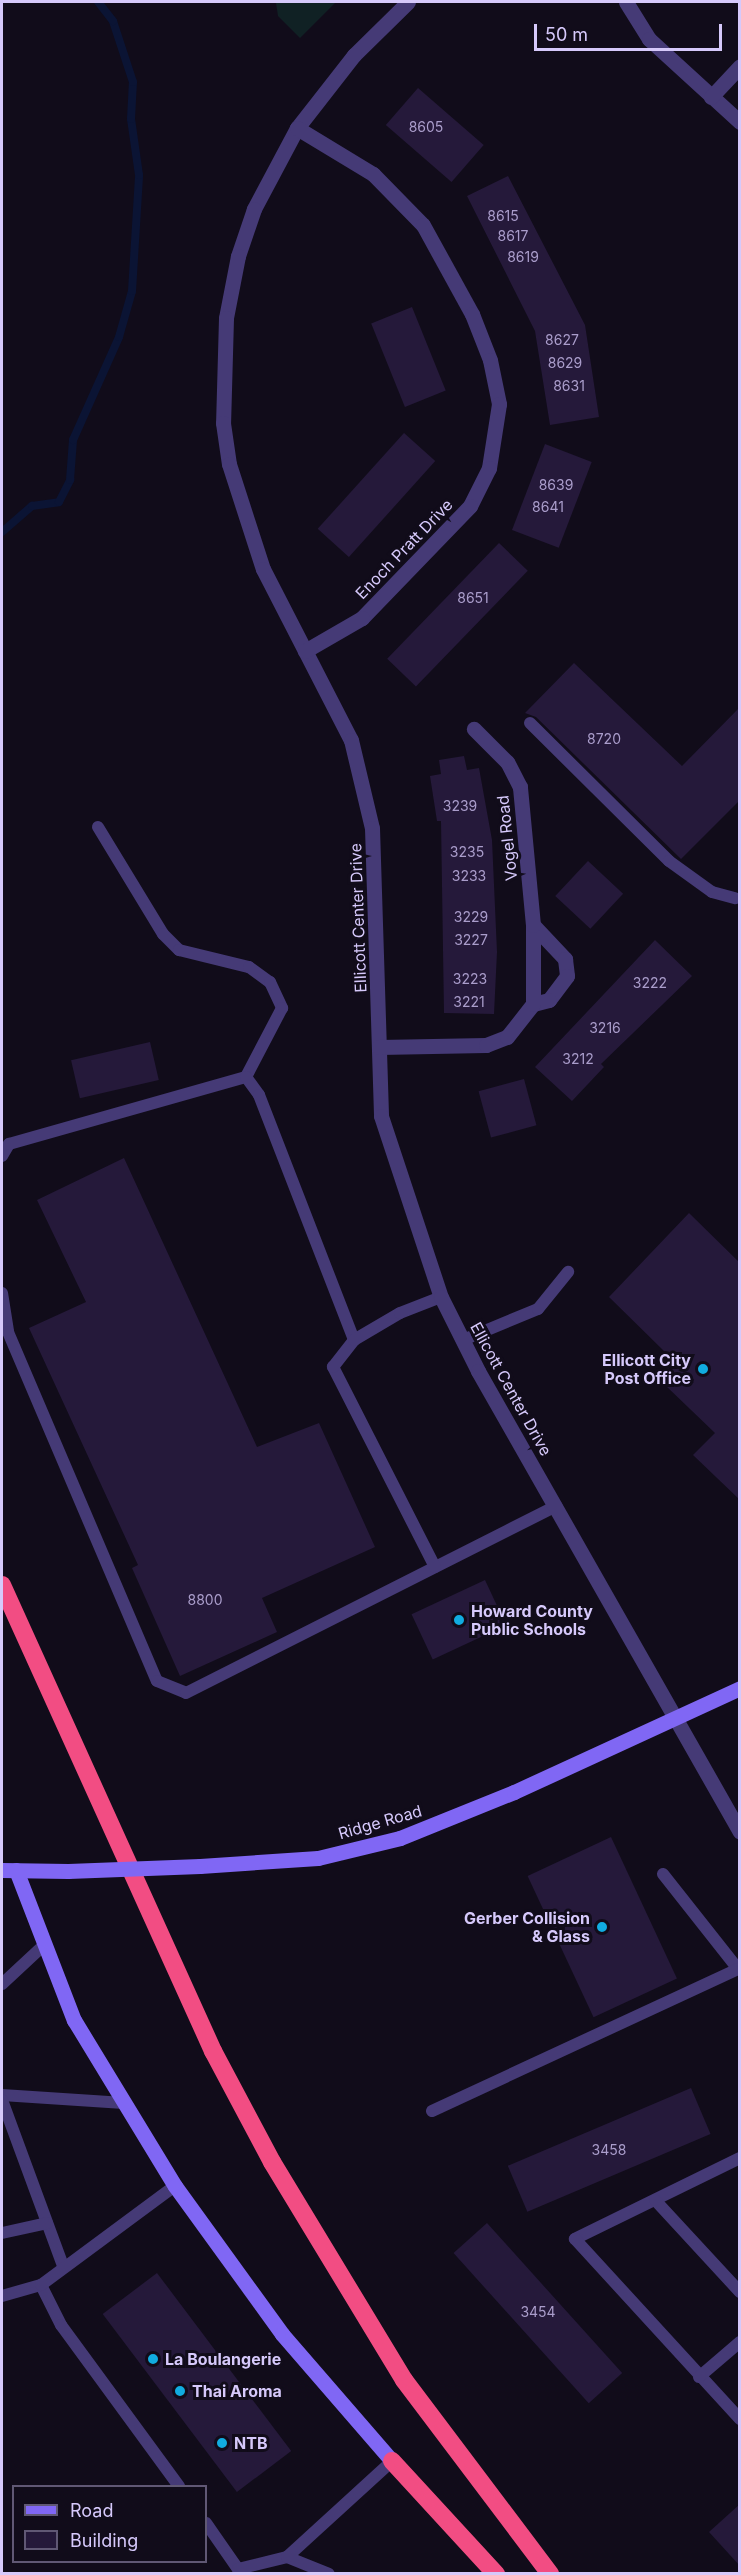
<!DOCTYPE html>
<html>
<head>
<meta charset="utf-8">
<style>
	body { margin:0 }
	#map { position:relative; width:741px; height:2575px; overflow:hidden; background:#110c1a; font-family:Inter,sans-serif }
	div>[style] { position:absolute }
	.green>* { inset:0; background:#102124 }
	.stream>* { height:8px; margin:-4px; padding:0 4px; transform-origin:4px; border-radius:4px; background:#0b1434 }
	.building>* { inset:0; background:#25193a; transform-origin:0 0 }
	.lane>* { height:12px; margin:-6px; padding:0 6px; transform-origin:6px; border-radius:6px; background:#453a76 }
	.street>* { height:15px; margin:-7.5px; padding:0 7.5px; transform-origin:7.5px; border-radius:7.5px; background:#453a76 }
	.secondary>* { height:15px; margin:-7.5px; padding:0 7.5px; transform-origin:7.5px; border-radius:7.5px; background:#8067f4 }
	.highway>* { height:18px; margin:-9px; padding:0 9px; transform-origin:9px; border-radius:9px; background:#f24d83 }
	.secondary-bridge>* { height:15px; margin:-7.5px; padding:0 7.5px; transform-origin:7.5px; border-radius:7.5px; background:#8067f4 }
	.dots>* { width:16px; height:16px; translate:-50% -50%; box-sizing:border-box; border:3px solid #110c1a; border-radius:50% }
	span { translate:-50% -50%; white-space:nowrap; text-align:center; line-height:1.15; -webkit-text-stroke:6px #110c1a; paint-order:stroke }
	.number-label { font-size:14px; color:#aa9dcb }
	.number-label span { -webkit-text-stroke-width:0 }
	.street-label { font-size:16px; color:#d6c9fb }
	.poi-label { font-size:16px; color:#d6c9fb; font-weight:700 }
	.right { translate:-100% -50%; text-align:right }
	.left { translate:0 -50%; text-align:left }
	.frame { position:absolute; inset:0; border:3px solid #d6c9fb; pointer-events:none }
	.legend { position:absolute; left:12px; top:2485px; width:195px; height:78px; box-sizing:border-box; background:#110c1a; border:2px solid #605874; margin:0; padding:8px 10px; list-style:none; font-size:18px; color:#d6c9fb }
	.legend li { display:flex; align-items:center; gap:12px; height:30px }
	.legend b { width:30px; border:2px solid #605874 }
	.scale { position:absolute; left:534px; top:24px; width:188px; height:27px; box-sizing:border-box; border:3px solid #d6c9fb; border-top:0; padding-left:8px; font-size:18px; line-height:21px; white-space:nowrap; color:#d6c9fb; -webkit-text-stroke:4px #110c1a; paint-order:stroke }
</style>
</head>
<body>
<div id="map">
	<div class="green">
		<div style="clip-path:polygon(276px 3px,277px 2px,335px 3px,300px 38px,278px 16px)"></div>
	</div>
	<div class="stream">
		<div style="left:2px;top:532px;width:40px;rotate:-41deg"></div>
		<div style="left:32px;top:506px;width:27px;rotate:-8deg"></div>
		<div style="left:59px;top:502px;width:25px;rotate:-63deg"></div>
		<div style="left:70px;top:480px;width:40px;rotate:-85.7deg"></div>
		<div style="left:73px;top:440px;width:113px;rotate:-65.9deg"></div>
		<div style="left:119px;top:337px;width:48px;rotate:-74.2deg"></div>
		<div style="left:132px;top:291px;width:116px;rotate:-86.5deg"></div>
		<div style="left:139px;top:175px;width:57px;rotate:-98.1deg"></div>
		<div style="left:131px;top:119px;width:37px;rotate:-87deg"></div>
		<div style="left:133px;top:82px;width:64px;rotate:-108.2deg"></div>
		<div style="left:113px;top:21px;width:24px;rotate:-128deg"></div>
	</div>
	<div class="building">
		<div style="left:418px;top:88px;width:87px;height:49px;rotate:41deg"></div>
		<div style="clip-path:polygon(508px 176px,585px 325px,599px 417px,550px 425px,535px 331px,467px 196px)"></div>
		<div style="left:412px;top:307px;width:90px;height:44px;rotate:68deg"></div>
		<div style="left:404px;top:433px;width:42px;height:129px;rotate:42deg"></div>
		<div style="left:545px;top:444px;width:50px;height:92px;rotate:21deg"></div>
		<div style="left:499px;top:543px;width:40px;height:161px;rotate:44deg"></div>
		<div style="clip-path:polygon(574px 663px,682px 766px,740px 707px,740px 800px,681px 859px,536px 717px,525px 713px)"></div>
		<div style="clip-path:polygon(464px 756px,467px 770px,479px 768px,492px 840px,497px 952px,494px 1014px,444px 1013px,441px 821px,437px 821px,430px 776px,441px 774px,439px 760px)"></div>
		<div style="left:588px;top:861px;width:48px;height:48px;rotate:43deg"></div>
		<div style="clip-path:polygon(655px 940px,692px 976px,601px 1064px,604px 1067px,572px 1101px,535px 1067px)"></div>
		<div style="left:150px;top:1042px;width:39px;height:81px;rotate:77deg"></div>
		<div style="left:524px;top:1079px;width:48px;height:47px;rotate:75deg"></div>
		<div style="clip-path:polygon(124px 1158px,257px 1447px,319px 1423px,375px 1547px,262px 1598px,277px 1632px,180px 1676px,132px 1568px,138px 1565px,29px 1328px,86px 1302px,37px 1200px)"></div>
		<div style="clip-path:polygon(689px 1213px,740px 1263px,740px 1500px,693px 1455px,715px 1433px,665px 1385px,666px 1353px,609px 1297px)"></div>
		<div style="left:485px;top:1580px;width:50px;height:81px;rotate:65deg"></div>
		<div style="left:611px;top:1837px;width:156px;height:92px;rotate:65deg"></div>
		<div style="left:691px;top:2088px;width:50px;height:199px;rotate:67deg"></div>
		<div style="left:487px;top:2223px;width:202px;height:45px;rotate:48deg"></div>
		<div style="left:157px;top:2273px;width:223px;height:68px;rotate:53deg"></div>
		<div style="clip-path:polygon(740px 2504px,740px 2566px,709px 2532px)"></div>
	</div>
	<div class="lane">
		<div style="left:530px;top:723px;width:196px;rotate:44.8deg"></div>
		<div style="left:669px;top:861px;width:53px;rotate:35.8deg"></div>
		<div style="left:712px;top:892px;width:24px;rotate:15deg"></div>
		<div style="left:98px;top:827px;width:125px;rotate:58.7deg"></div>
		<div style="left:163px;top:934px;width:23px;rotate:45deg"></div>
		<div style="left:179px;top:950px;width:72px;rotate:13.7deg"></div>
		<div style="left:249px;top:967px;width:26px;rotate:36deg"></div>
		<div style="left:270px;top:982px;width:29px;rotate:65deg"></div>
		<div style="left:282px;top:1008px;width:78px;rotate:117.6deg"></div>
		<div style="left:2px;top:1156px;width:14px;rotate:-60deg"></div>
		<div style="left:9px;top:1144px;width:246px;rotate:-15.8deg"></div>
		<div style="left:246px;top:1077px;width:22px;rotate:54deg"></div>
		<div style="left:259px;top:1095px;width:263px;rotate:68.8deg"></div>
		<div style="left:2px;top:1293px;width:39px;rotate:81deg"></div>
		<div style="left:8px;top:1332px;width:379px;rotate:66.9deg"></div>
		<div style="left:157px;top:1681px;width:31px;rotate:22deg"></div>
		<div style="left:186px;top:1693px;width:415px;rotate:-26.8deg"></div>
		<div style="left:463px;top:1340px;width:81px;rotate:-22.5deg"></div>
		<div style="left:538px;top:1309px;width:48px;rotate:-51deg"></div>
		<div style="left:435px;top:1567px;width:225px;rotate:-117deg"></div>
		<div style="left:333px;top:1367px;width:34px;rotate:-52deg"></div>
		<div style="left:354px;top:1340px;width:53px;rotate:-30.4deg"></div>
		<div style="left:400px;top:1313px;width:44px;rotate:-21.3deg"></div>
		<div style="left:663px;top:1874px;width:121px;rotate:51.7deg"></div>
		<div style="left:2px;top:1984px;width:56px;rotate:-42.8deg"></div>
		<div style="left:2px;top:2095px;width:122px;rotate:3.8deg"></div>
		<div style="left:2px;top:2100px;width:177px;rotate:69.8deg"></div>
		<div style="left:432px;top:2111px;width:340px;rotate:-24.9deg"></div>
		<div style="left:740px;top:2158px;width:184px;rotate:153.9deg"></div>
		<div style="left:575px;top:2239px;width:244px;rotate:47.5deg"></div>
		<div style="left:655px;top:2200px;width:125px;rotate:47.3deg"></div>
		<div style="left:2px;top:2233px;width:46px;rotate:-12.5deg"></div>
		<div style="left:41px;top:2285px;width:45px;rotate:63.4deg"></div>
		<div style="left:61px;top:2325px;width:200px;rotate:53.8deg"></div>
		<div style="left:2px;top:2296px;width:41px;rotate:-15.8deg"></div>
		<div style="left:41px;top:2285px;width:167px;rotate:-36.5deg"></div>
		<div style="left:699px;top:2377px;width:54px;rotate:-40.5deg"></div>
		<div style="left:206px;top:2523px;width:56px;rotate:55.2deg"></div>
		<div style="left:238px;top:2569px;width:50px;rotate:-13.8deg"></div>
		<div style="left:287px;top:2557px;width:45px;rotate:22deg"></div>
		<div style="left:287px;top:2557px;width:142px;rotate:-42.4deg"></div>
	</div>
	<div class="street">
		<div style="left:408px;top:2px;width:76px;rotate:135.5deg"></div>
		<div style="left:354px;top:55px;width:93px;rotate:128deg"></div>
		<div style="left:297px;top:128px;width:92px;rotate:118deg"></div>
		<div style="left:254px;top:209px;width:50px;rotate:108.8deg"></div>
		<div style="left:238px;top:256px;width:63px;rotate:101deg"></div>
		<div style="left:226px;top:318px;width:105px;rotate:91.6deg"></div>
		<div style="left:223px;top:423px;width:41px;rotate:81.7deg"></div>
		<div style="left:229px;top:464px;width:110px;rotate:72.1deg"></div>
		<div style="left:263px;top:569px;width:192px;rotate:62.8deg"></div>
		<div style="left:351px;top:740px;width:90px;rotate:76.6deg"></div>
		<div style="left:372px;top:828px;width:288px;rotate:88.2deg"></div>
		<div style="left:381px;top:1116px;width:191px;rotate:71.7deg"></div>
		<div style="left:441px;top:1297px;width:83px;rotate:63.4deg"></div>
		<div style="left:478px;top:1371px;width:530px;rotate:60.39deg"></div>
		<div style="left:626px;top:2px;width:44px;rotate:58.1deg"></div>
		<div style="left:649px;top:39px;width:123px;rotate:42.4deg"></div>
		<div style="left:711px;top:97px;width:42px;rotate:-46.9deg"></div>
		<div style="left:297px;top:128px;width:89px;rotate:31.2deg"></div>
		<div style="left:373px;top:174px;width:71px;rotate:45.6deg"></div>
		<div style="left:423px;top:225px;width:102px;rotate:61.2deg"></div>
		<div style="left:472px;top:314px;width:49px;rotate:68.6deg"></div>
		<div style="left:490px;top:360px;width:45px;rotate:78.4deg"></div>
		<div style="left:499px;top:404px;width:65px;rotate:98.9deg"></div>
		<div style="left:489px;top:468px;width:42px;rotate:116.6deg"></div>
		<div style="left:470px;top:506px;width:156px;rotate:134deg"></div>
		<div style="left:362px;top:618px;width:66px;rotate:149.9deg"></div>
		<div style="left:533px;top:925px;width:47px;rotate:46.7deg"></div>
		<div style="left:565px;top:959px;width:17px;rotate:83deg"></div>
		<div style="left:567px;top:976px;width:30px;rotate:127deg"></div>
		<div style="left:549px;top:1000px;width:16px;rotate:166deg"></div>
		<div style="left:379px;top:1047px;width:107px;rotate:-1.1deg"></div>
		<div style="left:486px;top:1045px;width:22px;rotate:-21deg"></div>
		<div style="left:507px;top:1037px;width:42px;rotate:-51.8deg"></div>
		<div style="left:533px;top:1004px;width:79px;rotate:-90deg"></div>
		<div style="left:533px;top:925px;width:139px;rotate:-95.4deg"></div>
		<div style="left:520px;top:787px;width:28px;rotate:-117deg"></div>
		<div style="left:507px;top:762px;width:47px;rotate:-135deg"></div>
	</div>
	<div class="secondary">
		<div style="left:200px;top:1866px;width:118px;rotate:-3.9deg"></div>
		<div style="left:318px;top:1858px;width:84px;rotate:-13.7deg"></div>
		<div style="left:400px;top:1838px;width:123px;rotate:-22deg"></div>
		<div style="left:514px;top:1792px;width:249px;rotate:-24.7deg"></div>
		<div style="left:2px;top:1870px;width:66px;rotate:0.9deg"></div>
		<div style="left:16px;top:1870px;width:161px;rotate:68.9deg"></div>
		<div style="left:74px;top:2020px;width:194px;rotate:58.7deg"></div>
		<div style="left:175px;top:2186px;width:183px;rotate:54.1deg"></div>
		<div style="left:282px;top:2334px;width:168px;rotate:49.1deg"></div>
	</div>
	<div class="highway">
		<div style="left:2px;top:1585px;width:512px;rotate:65.64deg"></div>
		<div style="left:213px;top:2051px;width:126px;rotate:62deg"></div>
		<div style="left:272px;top:2162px;width:255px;rotate:58.8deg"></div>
		<div style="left:404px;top:2380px;width:243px;rotate:53deg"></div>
		<div style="left:392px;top:2461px;width:154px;rotate:47.4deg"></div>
	</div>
	<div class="secondary-bridge">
		<div style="left:68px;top:1871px;width:132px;rotate:-2.2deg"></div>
	</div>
	<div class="dots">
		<div style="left:703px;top:1369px;background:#11ace0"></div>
		<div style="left:459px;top:1620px;background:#11ace0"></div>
		<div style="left:602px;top:1927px;background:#11ace0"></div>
		<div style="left:153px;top:2359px;background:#11ace0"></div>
		<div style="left:180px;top:2391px;background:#11ace0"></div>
		<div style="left:222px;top:2443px;background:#11ace0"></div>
	</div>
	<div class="number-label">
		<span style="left:426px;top:127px">8605</span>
		<span style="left:503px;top:216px">8615</span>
		<span style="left:513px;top:236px">8617</span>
		<span style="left:523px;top:257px">8619</span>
		<span style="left:562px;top:340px">8627</span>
		<span style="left:565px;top:363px">8629</span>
		<span style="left:569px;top:386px">8631</span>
		<span style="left:556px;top:485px">8639</span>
		<span style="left:548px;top:507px">8641</span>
		<span style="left:473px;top:598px">8651</span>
		<span style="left:604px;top:739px">8720</span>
		<span style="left:460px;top:806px">3239</span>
		<span style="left:467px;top:852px">3235</span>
		<span style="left:469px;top:876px">3233</span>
		<span style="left:471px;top:917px">3229</span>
		<span style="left:471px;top:940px">3227</span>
		<span style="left:470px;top:979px">3223</span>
		<span style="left:650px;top:983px">3222</span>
		<span style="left:469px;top:1002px">3221</span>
		<span style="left:605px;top:1028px">3216</span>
		<span style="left:578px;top:1059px">3212</span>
		<span style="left:205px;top:1600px">8800</span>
		<span style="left:609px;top:2150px">3458</span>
		<span style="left:538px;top:2312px">3454</span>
	</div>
	<div class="street-label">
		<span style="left:404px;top:549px;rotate:-46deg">Enoch Pratt Drive</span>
		<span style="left:507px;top:838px;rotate:-96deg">Vogel Road</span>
		<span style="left:358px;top:918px;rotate:-92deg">Ellicott Center Drive</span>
		<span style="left:511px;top:1389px;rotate:61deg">Ellicott Center Drive</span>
		<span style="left:380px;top:1822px;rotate:-16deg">Ridge Road</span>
	</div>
	<div class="poi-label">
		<span class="right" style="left:691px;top:1369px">Ellicott City<br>Post Office</span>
		<span class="left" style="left:471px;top:1620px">Howard County<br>Public Schools</span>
		<span class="right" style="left:590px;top:1927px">Gerber Collision<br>&amp; Glass</span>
		<span class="left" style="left:165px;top:2359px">La Boulangerie</span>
		<span class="left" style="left:192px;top:2391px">Thai Aroma</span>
		<span class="left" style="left:234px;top:2443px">NTB</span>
	</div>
	<div class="frame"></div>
	<ul class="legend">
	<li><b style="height:8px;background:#8067f4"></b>Road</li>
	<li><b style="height:16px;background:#25193a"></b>Building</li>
	</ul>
	<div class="scale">50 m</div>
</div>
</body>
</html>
